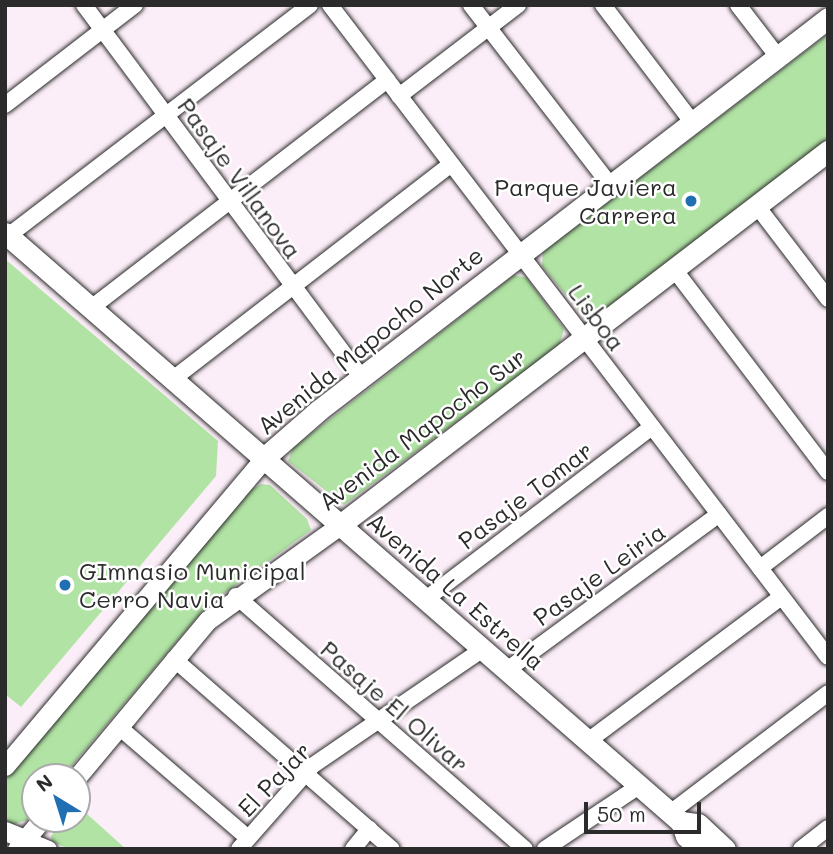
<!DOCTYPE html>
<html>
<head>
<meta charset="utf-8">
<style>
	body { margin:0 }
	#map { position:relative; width:833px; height:854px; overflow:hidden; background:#fceef8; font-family:Mali,sans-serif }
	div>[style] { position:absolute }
	.green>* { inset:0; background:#b1e3a4 }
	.roads { filter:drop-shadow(0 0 2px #2b2b2b) drop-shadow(0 0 2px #2b2b2b) }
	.minor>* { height:16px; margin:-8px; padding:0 8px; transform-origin:8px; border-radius:8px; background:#fff }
	.tertiary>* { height:19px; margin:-9.5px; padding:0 9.5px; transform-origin:9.5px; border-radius:9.5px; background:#fff }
	.secondary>* { height:21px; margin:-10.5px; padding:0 10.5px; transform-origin:10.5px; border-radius:10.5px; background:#fff }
	.dots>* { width:19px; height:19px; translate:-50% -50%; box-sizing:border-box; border:4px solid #fff; border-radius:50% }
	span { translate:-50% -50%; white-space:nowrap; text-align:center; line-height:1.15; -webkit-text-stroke:5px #fff; paint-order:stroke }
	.street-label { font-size:24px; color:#2b2b2b }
	.poi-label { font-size:24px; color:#2b2b2b }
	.right { translate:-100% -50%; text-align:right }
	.left { translate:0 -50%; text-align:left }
	.frame { position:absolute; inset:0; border:7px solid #2b2b2b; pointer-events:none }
	.north { position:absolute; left:21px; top:763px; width:70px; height:70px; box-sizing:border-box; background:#fff; border:2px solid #aaa; border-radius:50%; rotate:322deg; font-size:19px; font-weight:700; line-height:28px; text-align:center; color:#2b2b2b }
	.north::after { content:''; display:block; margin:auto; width:24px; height:32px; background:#1f6fb2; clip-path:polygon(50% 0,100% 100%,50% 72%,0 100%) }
	.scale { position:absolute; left:584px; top:802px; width:117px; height:32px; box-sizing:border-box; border:4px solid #2b2b2b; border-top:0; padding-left:9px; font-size:21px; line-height:24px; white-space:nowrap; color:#2b2b2b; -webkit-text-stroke:5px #fff; paint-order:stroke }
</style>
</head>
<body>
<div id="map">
	<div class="green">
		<div style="clip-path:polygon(828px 34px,828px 140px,600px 316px,584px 317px,542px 266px,543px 252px)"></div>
		<div style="clip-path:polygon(5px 259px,218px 441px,216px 476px,21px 707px,5px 694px)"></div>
		<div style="clip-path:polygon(514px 275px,527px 278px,564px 329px,559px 346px,344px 505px,288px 461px,293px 448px)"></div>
		<div style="clip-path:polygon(261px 484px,270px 485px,307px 519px,311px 530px,206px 607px,62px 777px,35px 777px,35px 810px,27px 820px,12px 825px,5px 821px,5px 780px,246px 493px)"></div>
		<div style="clip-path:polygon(77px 805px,126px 849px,69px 849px,52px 842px,51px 836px,65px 819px,77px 819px)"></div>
	</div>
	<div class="roads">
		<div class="minor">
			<div style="left:84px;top:5px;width:464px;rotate:53.3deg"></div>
			<div style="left:330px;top:5px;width:820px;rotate:52.63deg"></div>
			<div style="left:471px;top:5px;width:227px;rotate:52.3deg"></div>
			<div style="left:603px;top:5px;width:147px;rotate:52.7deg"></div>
			<div style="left:738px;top:5px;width:66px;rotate:52.4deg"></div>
			<div style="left:399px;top:96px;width:150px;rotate:-37.4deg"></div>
			<div style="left:5px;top:105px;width:164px;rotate:-37.6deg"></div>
			<div style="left:757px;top:206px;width:117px;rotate:52.6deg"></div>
			<div style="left:8px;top:236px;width:380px;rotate:-37.4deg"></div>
			<div style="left:674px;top:269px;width:255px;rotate:52.8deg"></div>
			<div style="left:91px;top:308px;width:374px;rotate:-37.6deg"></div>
			<div style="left:173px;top:379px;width:351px;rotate:-37.7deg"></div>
			<div style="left:760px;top:568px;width:86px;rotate:-37.4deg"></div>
			<div style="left:236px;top:596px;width:384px;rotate:41.2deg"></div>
			<div style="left:426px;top:599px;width:284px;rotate:-37.3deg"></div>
			<div style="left:174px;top:659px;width:289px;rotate:41.1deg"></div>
			<div style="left:507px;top:670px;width:263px;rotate:-36.3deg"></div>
			<div style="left:119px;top:727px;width:170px;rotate:40.7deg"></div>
			<div style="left:588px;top:741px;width:241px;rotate:-36.7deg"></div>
			<div style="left:670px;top:813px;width:198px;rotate:-37.2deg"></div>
			<div style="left:25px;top:839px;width:26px;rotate:23deg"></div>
			<div style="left:239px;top:849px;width:111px;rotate:-48.7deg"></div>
			<div style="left:312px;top:766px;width:207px;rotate:-34.4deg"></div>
			<div style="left:353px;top:849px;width:26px;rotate:-51deg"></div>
			<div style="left:545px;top:849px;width:113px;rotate:-33.8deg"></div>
			<div style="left:801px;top:849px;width:34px;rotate:-38deg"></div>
		</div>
		<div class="tertiary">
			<div style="left:5px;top:766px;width:402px;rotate:-49.9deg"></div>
			<div style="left:77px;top:777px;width:204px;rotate:-50.2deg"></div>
			<div style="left:208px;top:620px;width:163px;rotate:-35.7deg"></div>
			<div style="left:5px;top:831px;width:22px;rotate:22deg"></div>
			<div style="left:17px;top:849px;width:39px;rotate:-50deg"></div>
		</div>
		<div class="secondary">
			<div style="left:5px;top:233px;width:897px;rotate:41.07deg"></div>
			<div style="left:681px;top:822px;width:15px;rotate:70deg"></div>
			<div style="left:686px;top:836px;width:19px;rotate:43deg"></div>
			<div style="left:264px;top:458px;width:73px;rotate:-41.1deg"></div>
			<div style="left:319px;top:410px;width:642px;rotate:-37.6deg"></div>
			<div style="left:340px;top:525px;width:615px;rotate:-37.47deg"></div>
			<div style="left:681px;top:822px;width:17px;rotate:7deg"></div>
			<div style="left:698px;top:824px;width:37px;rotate:43deg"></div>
		</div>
	</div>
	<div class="dots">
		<div style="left:691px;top:201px;background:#1f6fb2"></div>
		<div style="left:65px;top:585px;background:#1f6fb2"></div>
	</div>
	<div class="street-label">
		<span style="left:240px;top:178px;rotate:54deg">Pasaje Villanova</span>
		<span style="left:597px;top:317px;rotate:53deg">Lisboa</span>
		<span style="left:370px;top:340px;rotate:-39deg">Avenida Mapocho Norte</span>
		<span style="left:422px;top:429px;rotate:-37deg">Avenida Mapocho Sur</span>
		<span style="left:525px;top:495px;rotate:-37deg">Pasaje Tomar</span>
		<span style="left:599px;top:574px;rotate:-36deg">Pasaje Leiria</span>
		<span style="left:456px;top:591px;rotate:41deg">Avenida La Estrella</span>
		<span style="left:395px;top:706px;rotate:41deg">Pasaje El Olivar</span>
		<span style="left:274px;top:779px;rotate:-46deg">El Pajar</span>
	</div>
	<div class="poi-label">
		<span class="right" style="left:677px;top:201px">Parque Javiera<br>Carrera</span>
		<span class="left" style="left:79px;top:585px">GImnasio Municipal<br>Cerro Navia</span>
	</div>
	<div class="frame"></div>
	<div class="north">N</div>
	<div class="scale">50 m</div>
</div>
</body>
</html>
